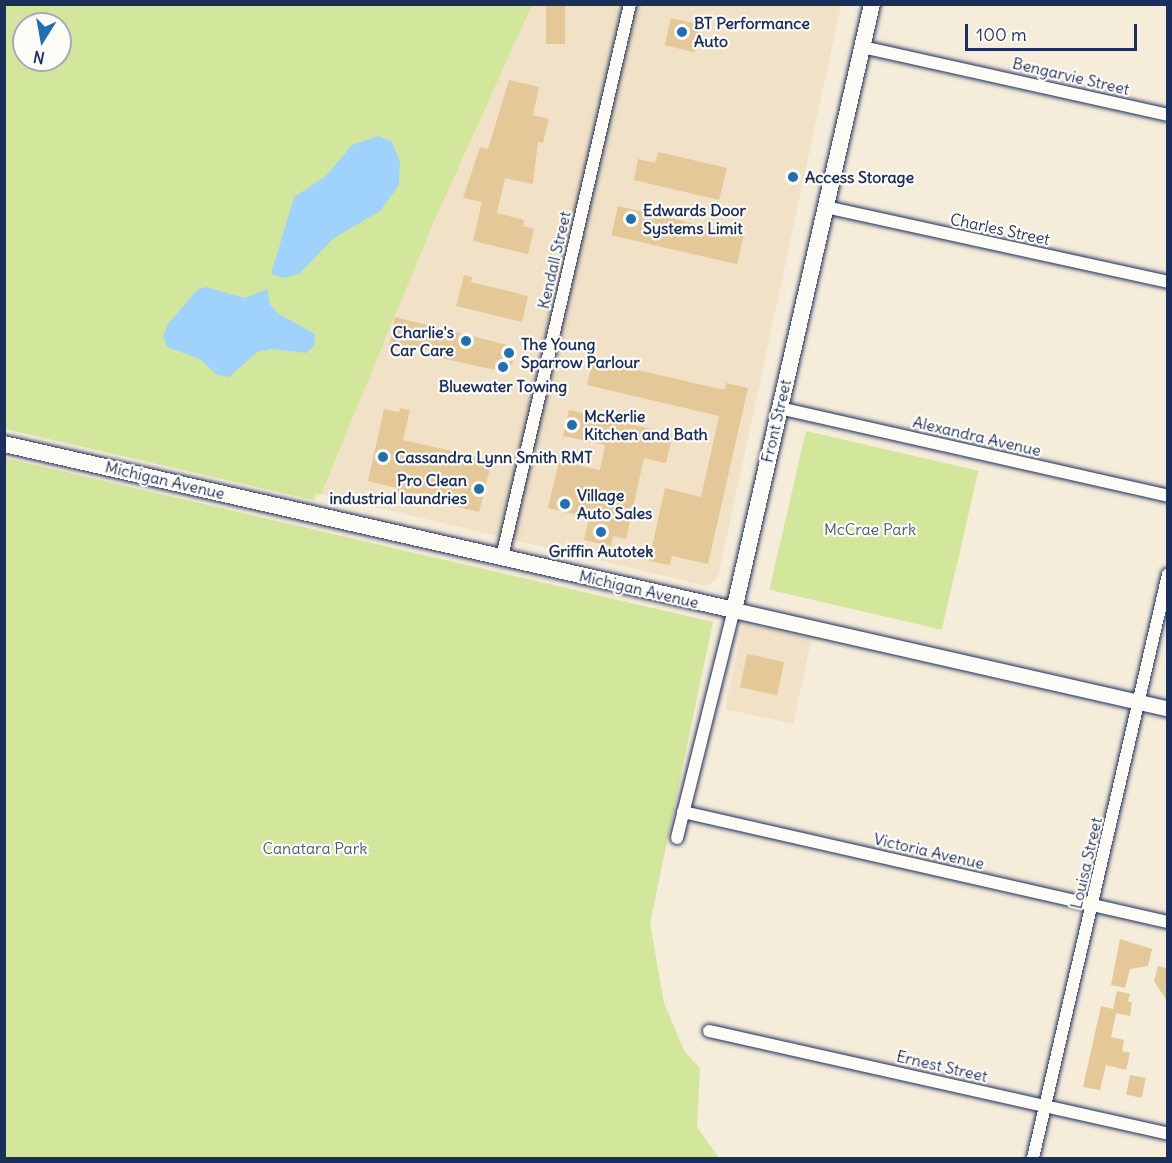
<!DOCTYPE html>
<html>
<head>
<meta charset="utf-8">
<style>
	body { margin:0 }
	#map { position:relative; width:1172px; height:1163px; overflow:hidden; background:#f6ecda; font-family:Delius,sans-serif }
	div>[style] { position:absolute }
	.built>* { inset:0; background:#f1e1c6; transform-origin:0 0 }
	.green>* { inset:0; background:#d3e79c; transform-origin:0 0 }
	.water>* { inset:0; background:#9fd3fd }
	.building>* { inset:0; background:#e4c898; transform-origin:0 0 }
	.roads { filter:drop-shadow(0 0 2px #1b2f5e) drop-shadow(0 0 2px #1b2f5e) }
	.minor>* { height:12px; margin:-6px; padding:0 6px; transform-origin:6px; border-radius:6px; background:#fdfcf7 }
	.tertiary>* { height:15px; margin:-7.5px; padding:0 7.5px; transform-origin:7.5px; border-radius:7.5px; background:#fdfcf7 }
	.secondary>* { height:16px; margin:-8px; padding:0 8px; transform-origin:8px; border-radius:8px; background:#fdfcf7 }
	.dots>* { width:16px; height:16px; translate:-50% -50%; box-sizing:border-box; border:3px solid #fdfcf7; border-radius:50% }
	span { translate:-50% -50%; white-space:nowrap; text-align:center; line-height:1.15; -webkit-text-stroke:4.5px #fdfcf7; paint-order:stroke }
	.poi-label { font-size:16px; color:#1b2f5e; font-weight:700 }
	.left { translate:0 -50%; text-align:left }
	.right { translate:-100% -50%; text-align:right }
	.street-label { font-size:16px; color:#1b2f5e }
	.park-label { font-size:16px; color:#495d6e }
	.frame { position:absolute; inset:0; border:6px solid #1b2f5e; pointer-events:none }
	.north { position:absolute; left:12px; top:12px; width:60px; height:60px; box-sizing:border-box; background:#fdfcf7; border:2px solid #a3aaba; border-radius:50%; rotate:191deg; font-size:16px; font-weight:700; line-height:24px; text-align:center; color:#1b2f5e }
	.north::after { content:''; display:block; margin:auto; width:21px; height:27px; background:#1f6fb2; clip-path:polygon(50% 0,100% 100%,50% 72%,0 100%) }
	.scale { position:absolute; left:965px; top:24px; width:172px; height:27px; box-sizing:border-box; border:3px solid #1b2f5e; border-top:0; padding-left:8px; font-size:18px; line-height:21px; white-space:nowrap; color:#1b2f5e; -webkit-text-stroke:4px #fdfcf7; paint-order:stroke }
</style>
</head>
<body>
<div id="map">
	<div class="built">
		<div style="clip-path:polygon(532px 5px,841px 5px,718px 577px,707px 586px,321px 494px,313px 500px,324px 465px)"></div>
		<div style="left:743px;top:624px;width:70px;height:87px;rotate:12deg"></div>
	</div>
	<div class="green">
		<div style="clip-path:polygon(evenodd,5px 5px,532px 5px,433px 224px,321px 494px,315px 493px,313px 500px,5px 429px,5px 5px,24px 24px,60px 24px,60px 60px,24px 60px,24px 24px)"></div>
		<div style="left:806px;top:431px;width:177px;height:163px;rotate:13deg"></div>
		<div style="clip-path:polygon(5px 458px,713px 622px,650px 923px,664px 1003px,685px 1052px,700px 1068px,697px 1127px,719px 1158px,5px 1158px)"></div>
	</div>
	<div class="water">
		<div style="clip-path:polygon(379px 136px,392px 142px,400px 162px,399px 185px,380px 211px,334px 238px,299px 274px,284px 278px,271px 274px,294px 197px,326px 176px,352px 145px)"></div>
		<div style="clip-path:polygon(206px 287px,245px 298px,267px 289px,270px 304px,279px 314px,315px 334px,314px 346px,306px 353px,271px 349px,257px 352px,229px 377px,217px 375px,200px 359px,167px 347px,163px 336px,168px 324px,197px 290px)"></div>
	</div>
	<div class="building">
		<div style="left:546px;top:4px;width:19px;height:40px"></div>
		<div style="left:671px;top:18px;width:31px;height:28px;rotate:13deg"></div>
		<div style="clip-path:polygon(509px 80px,539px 87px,533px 115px,549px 119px,543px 143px,538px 142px,533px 184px,505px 178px,497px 213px,524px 220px,523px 226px,534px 229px,528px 254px,473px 241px,482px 202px,463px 198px,480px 147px,488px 149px)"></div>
		<div style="clip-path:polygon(658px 152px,727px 168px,719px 200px,634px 180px,638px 159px,655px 163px)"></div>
		<div style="left:618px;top:206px;width:129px;height:30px;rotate:13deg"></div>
		<div style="clip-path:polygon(464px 275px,472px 277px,471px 282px,528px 296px,522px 322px,456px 306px)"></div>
		<div style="clip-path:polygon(395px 317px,516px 347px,510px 373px,441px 358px,442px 353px,406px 345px,405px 350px,389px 347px)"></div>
		<div style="clip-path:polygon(593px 360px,725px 390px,726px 383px,748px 388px,708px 564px,672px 556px,670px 565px,649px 561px,665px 488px,701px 497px,719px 416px,587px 385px)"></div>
		<div style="clip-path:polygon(400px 408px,410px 410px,403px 440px,492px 460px,479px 512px,396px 493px,398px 488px,368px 481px,384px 409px,399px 412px)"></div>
		<div style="clip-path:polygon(569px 410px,673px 434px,666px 463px,644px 458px,626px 539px,613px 536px,611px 546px,584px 540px,589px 518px,548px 508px,559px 461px,600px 470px,605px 445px,563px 436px)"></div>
		<div style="left:747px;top:654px;width:38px;height:34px;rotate:12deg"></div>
		<div style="clip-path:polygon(1120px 939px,1152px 949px,1148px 966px,1130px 969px,1125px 988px,1111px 985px)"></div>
		<div style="clip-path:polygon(1158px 966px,1167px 968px,1167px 1001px,1154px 981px)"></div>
		<div style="clip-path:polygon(1117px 991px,1130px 994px,1128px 1002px,1132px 1002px,1130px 1016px,1116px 1013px,1111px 1037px,1124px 1040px,1122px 1051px,1130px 1053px,1126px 1070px,1106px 1065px,1100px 1090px,1083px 1087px,1101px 1006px,1113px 1009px)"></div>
		<div style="left:1130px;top:1075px;width:16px;height:20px;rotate:11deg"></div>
	</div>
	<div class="roads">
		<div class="minor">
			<div style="left:862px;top:47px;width:313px;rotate:12.5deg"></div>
			<div style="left:825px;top:207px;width:351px;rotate:12.3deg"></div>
			<div style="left:779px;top:408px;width:399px;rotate:12.7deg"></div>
			<div style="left:502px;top:557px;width:568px;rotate:-76.97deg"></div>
			<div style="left:683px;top:812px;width:497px;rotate:12.8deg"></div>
			<div style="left:677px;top:838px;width:235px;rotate:-76deg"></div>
			<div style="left:709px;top:1031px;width:470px;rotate:12.6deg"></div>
			<div style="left:1033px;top:1158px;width:599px;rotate:-76.98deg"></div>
		</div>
		<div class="tertiary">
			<div style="left:734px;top:610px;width:445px;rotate:12.8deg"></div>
		</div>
		<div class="secondary">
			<div style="left:4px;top:444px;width:749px;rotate:12.81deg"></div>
			<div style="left:734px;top:610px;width:622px;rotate:-77.17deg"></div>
		</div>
	</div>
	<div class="dots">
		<div style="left:682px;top:32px;background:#1f6fb2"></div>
		<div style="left:793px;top:177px;background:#1f6fb2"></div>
		<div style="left:631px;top:219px;background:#1f6fb2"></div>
		<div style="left:466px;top:341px;background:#1f6fb2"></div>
		<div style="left:509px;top:353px;background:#1f6fb2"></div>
		<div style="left:503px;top:367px;background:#1f6fb2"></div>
		<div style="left:572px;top:425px;background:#1f6fb2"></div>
		<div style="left:383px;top:457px;background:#1f6fb2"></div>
		<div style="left:479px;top:489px;background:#1f6fb2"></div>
		<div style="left:565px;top:504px;background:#1f6fb2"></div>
		<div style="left:601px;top:532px;background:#1f6fb2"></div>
	</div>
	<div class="poi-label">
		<span class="left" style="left:694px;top:32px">BT Performance<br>Auto</span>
		<span class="left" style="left:805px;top:177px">Access Storage</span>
		<span class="left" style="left:643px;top:219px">Edwards Door<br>Systems Limit</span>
		<span class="right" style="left:454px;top:341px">Charlie's<br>Car Care</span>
		<span class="left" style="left:521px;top:353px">The Young<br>Sparrow Parlour</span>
		<span style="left:503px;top:386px">Bluewater Towing</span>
		<span class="left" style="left:584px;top:425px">McKerlie<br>Kitchen and Bath</span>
		<span class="left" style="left:395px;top:457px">Cassandra Lynn Smith RMT</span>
		<span class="right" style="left:467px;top:489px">Pro Clean<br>industrial laundries</span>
		<span class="left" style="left:577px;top:504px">Village<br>Auto Sales</span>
		<span style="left:601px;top:551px">Griffin Autotek</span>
	</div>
	<div class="street-label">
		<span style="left:1071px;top:76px;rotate:13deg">Bengarvie Street</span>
		<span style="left:1000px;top:229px;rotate:12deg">Charles Street</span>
		<span style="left:554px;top:260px;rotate:-77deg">Kendall Street</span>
		<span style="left:776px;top:421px;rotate:-77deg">Front Street</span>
		<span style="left:977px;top:436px;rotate:13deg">Alexandra Avenue</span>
		<span style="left:165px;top:480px;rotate:13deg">Michigan Avenue</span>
		<span style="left:639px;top:589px;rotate:13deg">Michigan Avenue</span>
		<span style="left:929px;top:851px;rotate:13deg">Victoria Avenue</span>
		<span style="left:1086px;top:863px;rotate:-77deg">Louisa Street</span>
		<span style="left:942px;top:1066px;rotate:13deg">Ernest Street</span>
	</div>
	<div class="park-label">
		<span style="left:870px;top:529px">McCrae Park</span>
		<span style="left:315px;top:848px">Canatara Park</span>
	</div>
	<div class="frame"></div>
	<div class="north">N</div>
	<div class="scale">100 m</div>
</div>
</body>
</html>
